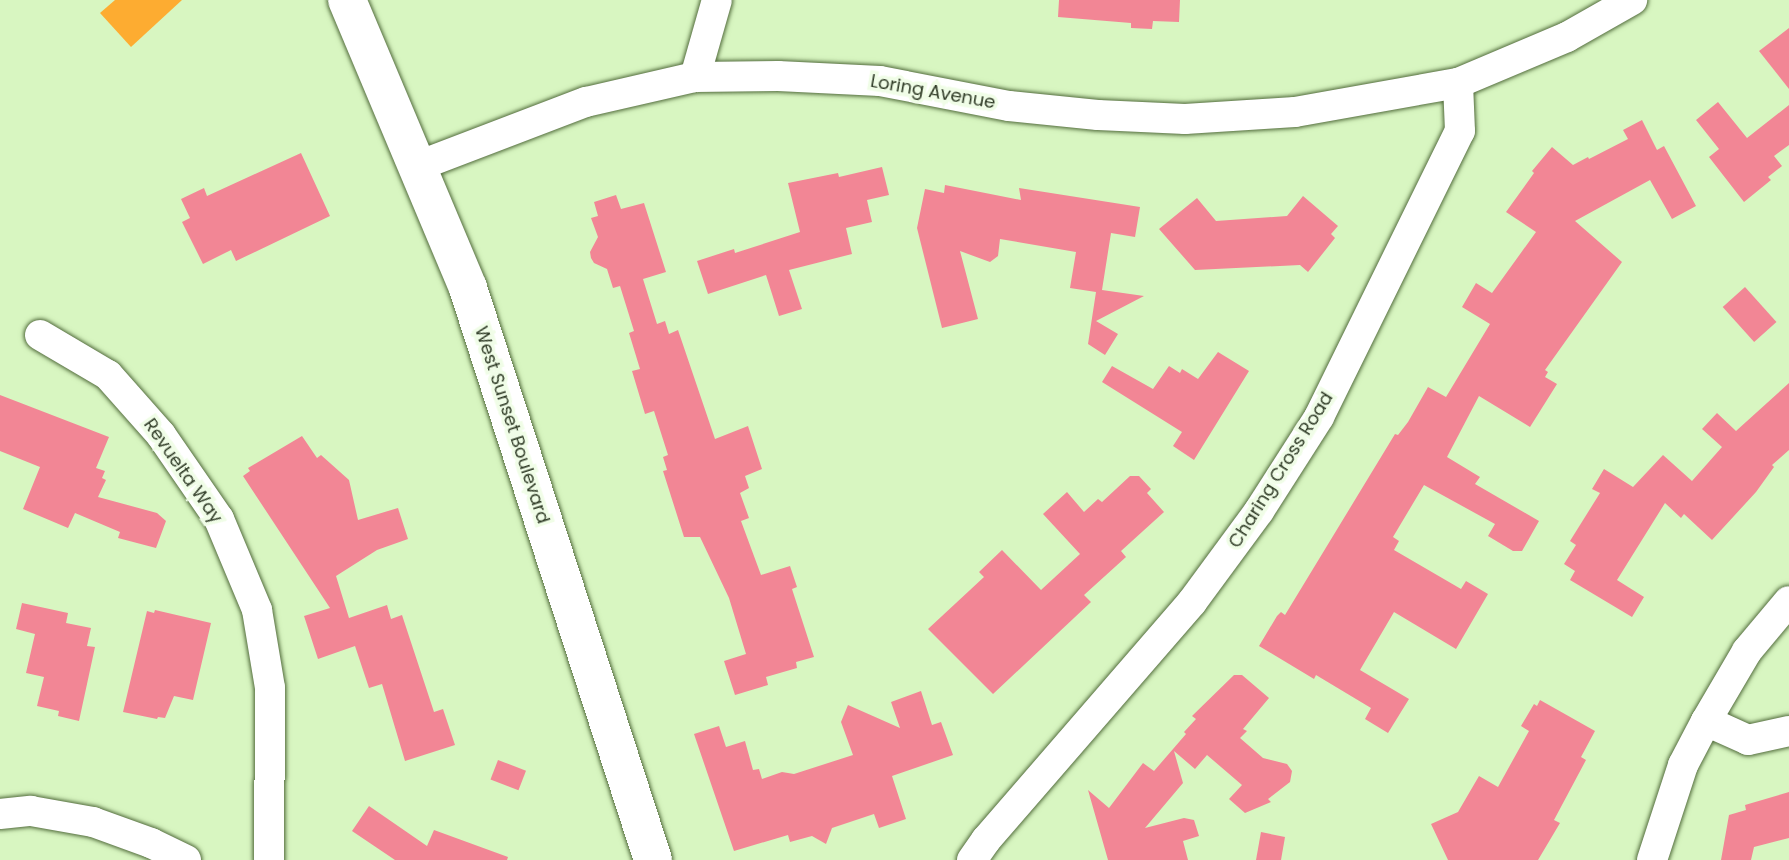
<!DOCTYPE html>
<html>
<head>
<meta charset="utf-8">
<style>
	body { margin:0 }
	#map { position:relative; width:1789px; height:860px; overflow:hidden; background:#d8f6c1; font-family:Poppins,sans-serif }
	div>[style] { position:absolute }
	.green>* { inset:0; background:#fdac31 }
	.building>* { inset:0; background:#f28695; transform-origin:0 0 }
	.roads { filter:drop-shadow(0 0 2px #536d3d) drop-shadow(0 0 2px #536d3d) }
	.minor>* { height:30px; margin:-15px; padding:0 15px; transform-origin:15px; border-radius:15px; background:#fff }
	.secondary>* { height:38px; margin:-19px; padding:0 19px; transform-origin:19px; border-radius:19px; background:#fff }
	span { translate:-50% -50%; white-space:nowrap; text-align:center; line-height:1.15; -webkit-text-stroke:7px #f0fde7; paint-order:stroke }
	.street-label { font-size:18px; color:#303c27 }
</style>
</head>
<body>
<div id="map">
	<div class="green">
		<div style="clip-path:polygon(115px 0,182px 0,131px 47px,100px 13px)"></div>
	</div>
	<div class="building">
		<div style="clip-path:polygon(1059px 0,1180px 0,1179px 22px,1153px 21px,1152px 29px,1131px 28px,1131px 23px,1058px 17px)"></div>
		<div style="clip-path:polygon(1789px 28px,1789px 89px,1759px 51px)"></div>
		<div style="clip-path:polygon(1718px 102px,1747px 138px,1789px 105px,1789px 145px,1774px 156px,1782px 166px,1768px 177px,1771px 180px,1744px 202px,1709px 157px,1719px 149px,1696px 120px)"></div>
		<div style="clip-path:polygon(1642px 120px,1657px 150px,1664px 146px,1696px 206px,1672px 219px,1650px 180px,1575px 221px,1622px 262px,1545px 370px,1548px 372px,1545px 377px,1557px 384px,1530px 427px,1479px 396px,1447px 457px,1480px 477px,1475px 484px,1539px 521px,1522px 551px,1513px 551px,1488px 536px,1495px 524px,1424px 485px,1393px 537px,1399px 541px,1394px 550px,1461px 589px,1466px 581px,1488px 594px,1456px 649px,1394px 612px,1360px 670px,1409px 699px,1388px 733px,1365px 719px,1371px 708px,1316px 675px,1314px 679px,1259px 646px,1277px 616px,1281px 612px,1285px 615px,1395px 434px,1398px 435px,1408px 422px,1428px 387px,1446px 397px,1490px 324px,1462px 307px,1476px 283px,1492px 293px,1536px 232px,1506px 212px,1534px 173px,1532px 171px,1552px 147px,1573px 165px,1588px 157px,1589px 159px,1628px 139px,1623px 130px)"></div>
		<div style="clip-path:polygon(301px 153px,330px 216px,236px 261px,231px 250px,203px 264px,182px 222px,190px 218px,181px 199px,204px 188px,207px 196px)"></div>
		<div style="clip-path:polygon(882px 167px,889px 195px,867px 200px,872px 222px,846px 228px,852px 254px,789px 270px,802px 309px,779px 316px,766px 275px,708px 294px,697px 261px,734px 249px,735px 253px,800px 232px,788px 183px,838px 173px,839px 177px)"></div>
		<div style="clip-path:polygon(945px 185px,1021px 200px,1019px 188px,1140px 207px,1135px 237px,1111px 233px,1102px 290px,1144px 296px,1096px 321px,1118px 334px,1105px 355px,1088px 344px,1096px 292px,1070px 288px,1076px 252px,1000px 239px,998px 256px,990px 262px,960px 251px,978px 319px,942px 328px,917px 228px,925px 189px,944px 193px)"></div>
		<div style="clip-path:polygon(616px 195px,621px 209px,644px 203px,666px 272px,643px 279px,657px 324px,665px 321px,669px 334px,678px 330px,715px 439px,748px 426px,762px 469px,745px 476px,749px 488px,740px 493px,749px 518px,741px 521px,761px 575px,790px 566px,797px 587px,792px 589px,814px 657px,796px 662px,797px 668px,766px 677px,768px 685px,735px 695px,724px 661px,746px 654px,729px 598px,700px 537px,684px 537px,663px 471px,667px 470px,663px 457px,668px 455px,654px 411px,645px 414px,632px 371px,640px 369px,629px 333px,634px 331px,620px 286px,613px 288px,607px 269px,594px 263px,591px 258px,590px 252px,598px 237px,591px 218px,598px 216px,594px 202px)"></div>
		<div style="clip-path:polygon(1303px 196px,1338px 226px,1331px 234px,1335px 238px,1308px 272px,1300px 265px,1195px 270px,1159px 229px,1197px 198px,1216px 221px,1287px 216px)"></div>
		<div style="left:1745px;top:287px;width:47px;height:30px;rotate:48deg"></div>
		<div style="clip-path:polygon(1218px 352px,1249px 371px,1194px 460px,1173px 446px,1182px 432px,1102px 382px,1112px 366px,1153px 389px,1169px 366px,1180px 373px,1182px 369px,1198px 379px)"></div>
		<div style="clip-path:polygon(1789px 383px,1789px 450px,1772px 465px,1774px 467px,1756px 492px,1712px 540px,1684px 514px,1681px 518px,1665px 503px,1617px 580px,1644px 597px,1632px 617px,1570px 580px,1575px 571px,1564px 564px,1576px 545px,1570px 541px,1600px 493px,1592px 489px,1604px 469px,1633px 487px,1663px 455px,1692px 481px,1722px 447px,1702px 429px,1717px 413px,1736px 431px)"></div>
		<div style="clip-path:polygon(0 395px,109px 437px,96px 468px,105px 471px,102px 478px,106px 480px,98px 497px,157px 513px,166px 521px,156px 548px,118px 538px,120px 532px,75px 513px,68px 528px,23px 509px,40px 467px,0 451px)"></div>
		<div style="clip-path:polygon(302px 436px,317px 458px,321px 455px,349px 480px,358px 520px,398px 508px,408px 539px,377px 550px,336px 576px,349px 618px,387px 605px,391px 619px,402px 615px,434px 712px,443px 709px,455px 745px,405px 761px,382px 684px,369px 688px,355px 646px,318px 659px,304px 616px,330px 608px,243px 476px,250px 471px,248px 468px)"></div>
		<div style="clip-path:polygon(1130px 476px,1139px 476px,1151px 489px,1147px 493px,1164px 512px,1121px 551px,1126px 557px,1084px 595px,1091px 602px,993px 694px,928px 629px,984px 577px,979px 572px,1002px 550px,1041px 590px,1080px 554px,1043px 514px,1067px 492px,1084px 512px,1098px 499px,1102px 502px)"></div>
		<div style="clip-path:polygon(22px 603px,68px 613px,66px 623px,91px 628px,87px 646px,95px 647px,79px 721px,58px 716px,59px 711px,37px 706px,44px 677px,26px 673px,35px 634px,16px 629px)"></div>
		<div style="clip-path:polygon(155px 610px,211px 623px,193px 700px,174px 696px,165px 718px,158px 717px,157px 719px,123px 712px,147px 611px,154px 613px)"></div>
		<div style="clip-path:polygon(1234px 675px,1242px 675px,1269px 698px,1243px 729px,1247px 731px,1240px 738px,1263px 758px,1287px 764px,1292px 771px,1290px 782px,1268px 799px,1271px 802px,1245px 813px,1229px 799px,1242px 785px,1207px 755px,1195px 769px,1174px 751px,1183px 783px,1145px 828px,1184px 818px,1194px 820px,1199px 836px,1183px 841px,1188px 860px,1108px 860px,1088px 790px,1109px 808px,1143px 763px,1154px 771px,1186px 734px,1184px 732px,1196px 719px,1192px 716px)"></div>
		<div style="clip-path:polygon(921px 691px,932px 725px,941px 722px,953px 755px,892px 776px,906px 819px,879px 828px,874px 814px,832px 828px,826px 844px,812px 836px,790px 842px,788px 835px,734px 851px,694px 734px,719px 726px,726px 747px,745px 741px,753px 770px,759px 769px,762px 779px,782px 772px,794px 774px,853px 755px,841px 722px,848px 705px,900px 728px,891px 702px)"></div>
		<div style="clip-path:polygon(1540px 700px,1595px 731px,1581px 757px,1586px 760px,1554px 820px,1560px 823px,1538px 860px,1448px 860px,1431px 824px,1458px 812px,1479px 776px,1498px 787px,1529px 731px,1521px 726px,1534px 704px,1537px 706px)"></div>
		<div style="left:498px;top:760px;width:30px;height:21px;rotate:21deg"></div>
		<div style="clip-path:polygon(1789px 792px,1789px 838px,1754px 847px,1751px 860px,1721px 860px,1729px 815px,1746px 810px,1745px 805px)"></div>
		<div style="clip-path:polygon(369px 806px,427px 846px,434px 830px,508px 857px,507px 860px,395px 860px,352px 831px)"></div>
		<div style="clip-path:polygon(1261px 832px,1285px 837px,1281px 860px,1256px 860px)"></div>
	</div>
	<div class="roads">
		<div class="minor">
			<div style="left:695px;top:77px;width:80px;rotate:-74.1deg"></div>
			<div style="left:418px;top:166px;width:180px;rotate:-20.9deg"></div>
			<div style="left:586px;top:102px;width:112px;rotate:-12.9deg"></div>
			<div style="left:695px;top:77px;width:83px;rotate:-0.7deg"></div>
			<div style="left:778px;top:76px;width:102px;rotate:2.8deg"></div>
			<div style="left:880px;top:81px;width:131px;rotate:11deg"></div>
			<div style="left:1009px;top:106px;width:89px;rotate:5.8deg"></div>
			<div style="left:1098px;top:115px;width:87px;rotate:2.6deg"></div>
			<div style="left:1185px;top:119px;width:110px;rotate:-3.6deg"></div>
			<div style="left:1295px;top:112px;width:166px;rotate:-10.1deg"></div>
			<div style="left:40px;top:335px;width:79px;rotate:30.5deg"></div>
			<div style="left:108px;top:375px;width:80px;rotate:48.5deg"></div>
			<div style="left:161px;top:435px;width:102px;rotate:55.4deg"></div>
			<div style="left:219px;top:519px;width:99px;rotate:67.3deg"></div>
			<div style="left:257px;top:610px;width:79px;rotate:80.5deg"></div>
			<div style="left:270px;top:688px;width:172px;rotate:90.3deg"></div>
			<div style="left:1706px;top:721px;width:46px;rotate:24.3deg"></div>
			<div style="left:1748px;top:740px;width:42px;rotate:-12.4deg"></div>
			<div style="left:0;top:814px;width:31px;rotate:-6deg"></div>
			<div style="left:31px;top:811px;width:63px;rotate:10.1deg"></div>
			<div style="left:93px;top:822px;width:62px;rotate:19.9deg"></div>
			<div style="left:151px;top:843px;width:39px;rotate:26deg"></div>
			<div style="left:972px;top:860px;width:24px;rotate:-55deg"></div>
			<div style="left:986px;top:840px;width:315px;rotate:-49.1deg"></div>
			<div style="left:1192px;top:602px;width:113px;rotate:-53.6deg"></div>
			<div style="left:1259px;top:511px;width:112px;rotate:-57.4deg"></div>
			<div style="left:1319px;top:417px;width:319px;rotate:-63.8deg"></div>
			<div style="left:1460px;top:131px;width:48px;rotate:-92.4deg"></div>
			<div style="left:1458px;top:83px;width:118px;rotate:-22.9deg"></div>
			<div style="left:1567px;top:37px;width:75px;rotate:-29.6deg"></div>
			<div style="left:1652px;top:860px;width:100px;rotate:-71.9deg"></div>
			<div style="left:1683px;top:765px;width:50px;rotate:-62.4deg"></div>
			<div style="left:1706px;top:721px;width:81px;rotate:-59.6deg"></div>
			<div style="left:1747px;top:651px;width:65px;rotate:-50deg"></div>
		</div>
		<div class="secondary">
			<div style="left:347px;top:0;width:312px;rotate:67.2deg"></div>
			<div style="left:468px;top:288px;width:601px;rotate:72.08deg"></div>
		</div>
	</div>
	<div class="street-label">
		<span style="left:933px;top:92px;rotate:10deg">Loring Avenue</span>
		<span style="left:512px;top:425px;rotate:72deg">West Sunset Boulevard</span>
		<span style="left:1281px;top:470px;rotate:-58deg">Charing Cross Road</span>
		<span style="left:183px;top:471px;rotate:55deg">Revuelta Way</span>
	</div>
</div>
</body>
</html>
